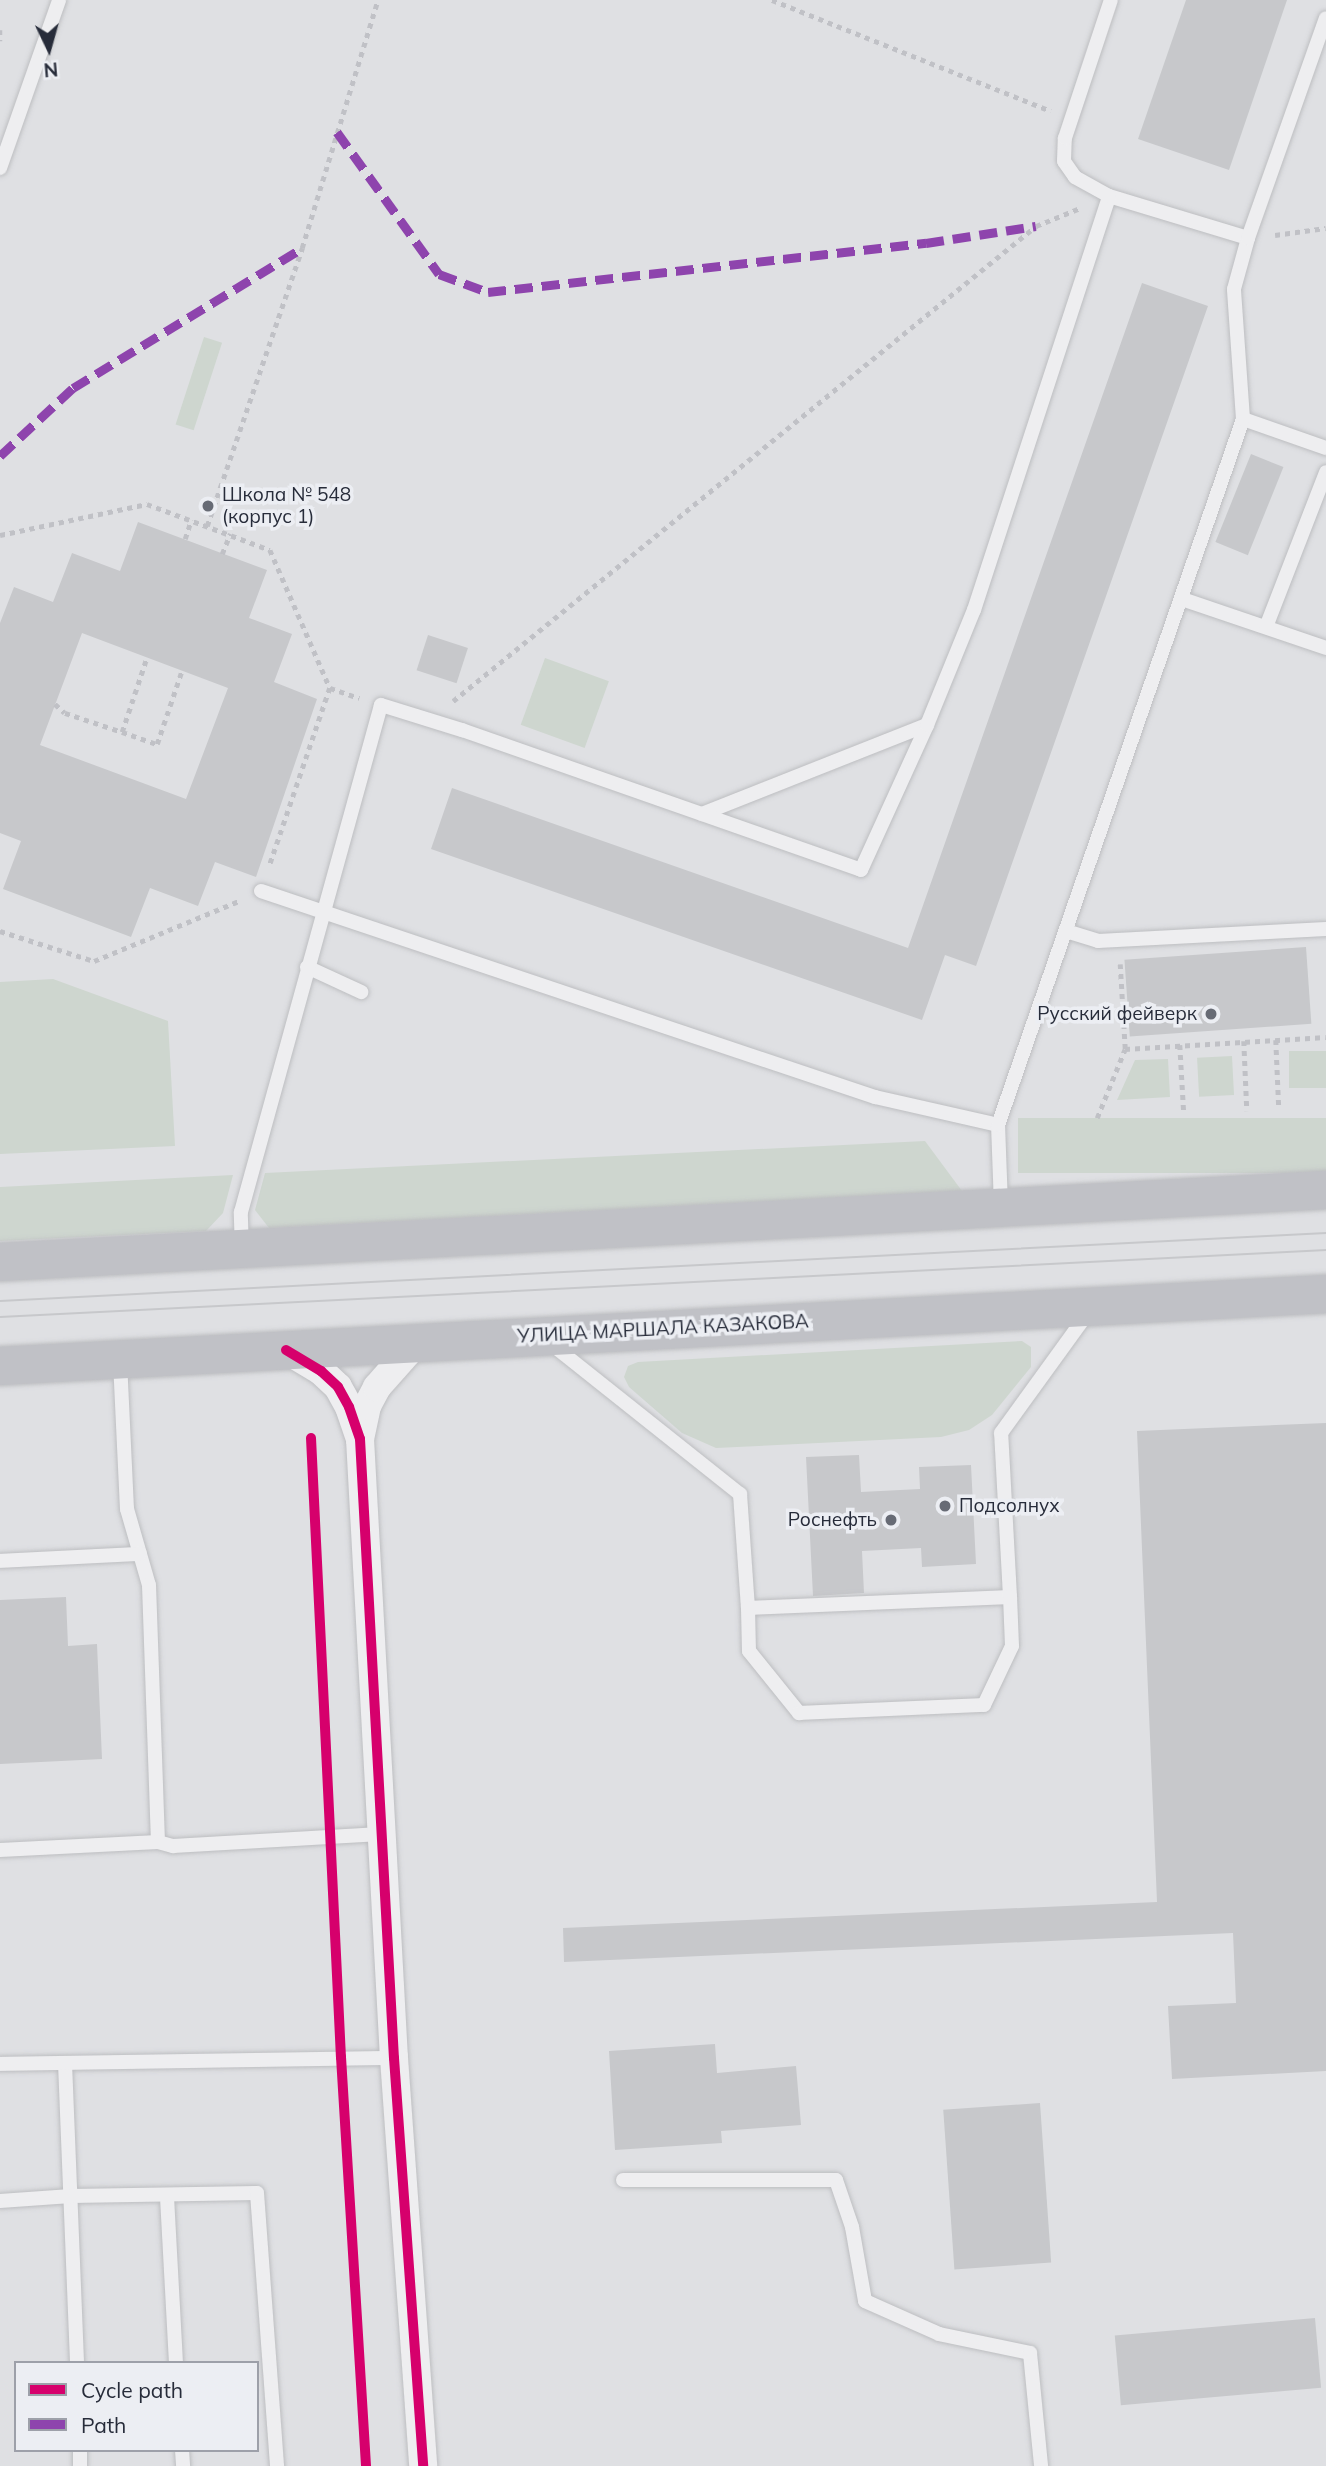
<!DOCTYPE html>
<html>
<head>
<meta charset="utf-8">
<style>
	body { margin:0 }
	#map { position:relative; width:1326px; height:2466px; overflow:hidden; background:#dfe0e3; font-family:Mulish,sans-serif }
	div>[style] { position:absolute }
	.green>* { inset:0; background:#ced6cf; transform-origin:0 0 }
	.building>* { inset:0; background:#c7c8cb; transform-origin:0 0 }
	.path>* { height:4.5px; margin-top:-2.25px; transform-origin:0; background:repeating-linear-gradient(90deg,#c0c1c6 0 5px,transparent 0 10px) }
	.roads { filter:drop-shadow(0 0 2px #bdbec1) drop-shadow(0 0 2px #bdbec1) }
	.service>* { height:14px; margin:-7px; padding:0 7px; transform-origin:7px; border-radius:7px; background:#eeeef0 }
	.minor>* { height:28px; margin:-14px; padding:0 14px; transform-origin:14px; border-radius:14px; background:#eeeef0 }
	.secondary>* { height:38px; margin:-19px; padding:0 19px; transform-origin:19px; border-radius:19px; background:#c0c1c6 }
	.tram>* { height:2px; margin:-1px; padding:0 1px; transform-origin:1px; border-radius:1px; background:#c7c8cb }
	.quiet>* { height:9px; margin-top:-4.5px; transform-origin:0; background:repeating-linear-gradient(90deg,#8e44ad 0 18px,transparent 0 27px) }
	.cycleway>* { height:10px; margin:-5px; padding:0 5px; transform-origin:5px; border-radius:5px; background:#d6006c }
	.dots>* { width:19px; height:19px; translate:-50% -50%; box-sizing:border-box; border:4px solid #eceef3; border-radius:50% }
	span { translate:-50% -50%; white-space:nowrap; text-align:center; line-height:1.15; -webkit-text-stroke:7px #eceef3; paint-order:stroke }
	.poi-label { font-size:19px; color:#272c3a }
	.left { translate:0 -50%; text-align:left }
	.right { translate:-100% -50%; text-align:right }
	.street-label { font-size:19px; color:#272c3a }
	.legend { position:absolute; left:14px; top:2361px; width:245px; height:91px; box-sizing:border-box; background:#eceef3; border:2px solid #9da0a9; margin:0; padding:9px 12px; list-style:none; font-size:21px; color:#272c3a }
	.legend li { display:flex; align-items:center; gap:14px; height:35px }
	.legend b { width:35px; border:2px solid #9da0a9 }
	.north { position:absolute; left:14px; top:14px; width:70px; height:70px; -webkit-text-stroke:5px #eceef3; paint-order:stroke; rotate:175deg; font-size:19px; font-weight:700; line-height:28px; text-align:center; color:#272c3a }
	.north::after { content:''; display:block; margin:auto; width:24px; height:32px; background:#272c3a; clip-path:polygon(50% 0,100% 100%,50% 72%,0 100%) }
</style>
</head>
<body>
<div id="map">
	<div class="green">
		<div style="left:204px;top:337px;width:19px;height:92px;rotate:18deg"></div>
		<div style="left:545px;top:658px;width:68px;height:71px;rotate:20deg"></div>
		<div style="clip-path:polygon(53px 979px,168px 1021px,175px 1146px,0 1154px,0 982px)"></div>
		<div style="left:1326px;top:1051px;width:37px;height:37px;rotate:90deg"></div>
		<div style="left:1232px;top:1056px;width:39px;height:35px;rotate:87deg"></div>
		<div style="clip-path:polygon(1168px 1059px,1170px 1097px,1117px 1100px,1135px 1060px)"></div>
		<div style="left:1326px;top:1118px;width:55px;height:308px;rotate:90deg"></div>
		<div style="clip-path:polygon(925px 1141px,962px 1191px,269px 1228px,255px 1210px,265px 1173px)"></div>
		<div style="clip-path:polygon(233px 1175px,223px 1213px,206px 1231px,0 1241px,0 1187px)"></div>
		<div style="clip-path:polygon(1022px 1341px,1031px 1347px,1031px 1367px,992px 1415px,969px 1430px,941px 1437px,716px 1448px,682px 1433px,629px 1387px,624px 1377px,628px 1366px,638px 1362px)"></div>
	</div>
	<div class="building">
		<div style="clip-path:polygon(1186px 0,1287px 0,1229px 170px,1138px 139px)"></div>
		<div style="clip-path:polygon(1142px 283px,1208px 306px,976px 966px,945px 955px,922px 1020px,431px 849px,452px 788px,908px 948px)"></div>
		<div style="left:1251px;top:454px;width:35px;height:95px;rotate:22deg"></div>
		<div style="clip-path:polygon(evenodd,138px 522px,267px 570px,249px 618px,292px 634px,274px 682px,317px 699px,256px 877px,215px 862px,198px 906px,150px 888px,131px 937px,3px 889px,21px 841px,0 833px,0 623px,14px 587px,53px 602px,72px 553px,120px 571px,138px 522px,82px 633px,228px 688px,186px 799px,40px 745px,82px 633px)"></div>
		<div style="left:428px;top:635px;width:42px;height:37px;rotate:18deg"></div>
		<div style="left:1306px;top:947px;width:77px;height:182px;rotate:86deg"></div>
		<div style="clip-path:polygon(1326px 1423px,1326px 2071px,1172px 2079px,1168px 2006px,1236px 2003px,1233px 1933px,564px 1962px,563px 1928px,1157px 1902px,1137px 1431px)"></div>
		<div style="clip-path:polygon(859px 1455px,861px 1492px,920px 1489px,919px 1467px,971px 1465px,976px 1564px,922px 1567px,921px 1548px,862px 1551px,864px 1593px,813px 1596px,806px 1457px)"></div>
		<div style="clip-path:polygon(66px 1597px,68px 1646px,97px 1644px,102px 1759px,0 1764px,0 1600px)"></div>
		<div style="clip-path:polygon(715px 2044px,717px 2073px,796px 2066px,801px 2125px,721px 2131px,722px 2143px,615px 2150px,609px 2051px)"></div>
		<div style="left:1040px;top:2103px;width:160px;height:97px;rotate:86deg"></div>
		<div style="left:1315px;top:2318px;width:70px;height:201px;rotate:85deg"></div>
	</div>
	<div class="path">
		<div style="left:772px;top:0;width:300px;rotate:21.7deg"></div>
		<div style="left:0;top:30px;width:11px;rotate:90deg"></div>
		<div style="left:1275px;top:235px;width:51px;rotate:-7.8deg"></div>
		<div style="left:207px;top:526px;width:294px;rotate:-71.1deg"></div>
		<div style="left:302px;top:248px;width:259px;rotate:-73deg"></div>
		<div style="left:0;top:535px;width:150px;rotate:-11.9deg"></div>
		<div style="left:147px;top:504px;width:131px;rotate:20.5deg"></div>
		<div style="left:270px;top:550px;width:150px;rotate:66.5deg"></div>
		<div style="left:330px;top:688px;width:189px;rotate:108.8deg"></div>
		<div style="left:185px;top:539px;width:20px;rotate:-72deg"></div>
		<div style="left:222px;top:554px;width:22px;rotate:-68deg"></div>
		<div style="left:330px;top:688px;width:31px;rotate:19deg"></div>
		<div style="left:453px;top:701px;width:752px;rotate:-39.17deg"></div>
		<div style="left:1036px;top:226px;width:48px;rotate:-22.2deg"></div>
		<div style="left:55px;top:704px;width:13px;rotate:42deg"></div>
		<div style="left:65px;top:713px;width:60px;rotate:18.4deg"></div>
		<div style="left:122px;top:732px;width:79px;rotate:-71.6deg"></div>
		<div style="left:122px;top:732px;width:37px;rotate:19deg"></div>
		<div style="left:157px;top:744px;width:78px;rotate:-71.3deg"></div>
		<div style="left:0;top:931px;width:99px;rotate:17.7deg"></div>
		<div style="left:94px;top:961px;width:159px;rotate:-22.5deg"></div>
		<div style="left:1276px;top:1040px;width:69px;rotate:87.5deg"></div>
		<div style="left:1244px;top:1041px;width:70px;rotate:87.5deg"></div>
		<div style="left:1180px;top:1045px;width:69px;rotate:86.7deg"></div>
		<div style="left:1125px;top:1049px;width:201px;rotate:-3.4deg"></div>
		<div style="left:1097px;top:1118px;width:74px;rotate:-67.9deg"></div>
		<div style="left:1125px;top:1049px;width:85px;rotate:-93.4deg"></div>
	</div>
	<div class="roads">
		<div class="service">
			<div style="left:0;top:168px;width:178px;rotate:-70.6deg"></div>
			<div style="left:1109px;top:196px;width:145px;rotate:16.8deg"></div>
			<div style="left:1243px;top:419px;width:88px;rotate:19.3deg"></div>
			<div style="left:1182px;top:599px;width:152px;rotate:18.8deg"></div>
			<div style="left:1266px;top:627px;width:166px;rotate:-68.8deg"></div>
			<div style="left:702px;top:814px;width:242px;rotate:-21.6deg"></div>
			<div style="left:261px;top:891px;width:648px;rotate:18.55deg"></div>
			<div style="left:875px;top:1097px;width:126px;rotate:12.8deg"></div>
			<div style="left:1066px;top:931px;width:34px;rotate:17deg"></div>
			<div style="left:1098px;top:941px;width:228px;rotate:-3deg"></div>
			<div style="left:307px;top:967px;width:60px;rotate:24.8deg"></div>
			<div style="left:1001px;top:1206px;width:81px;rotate:-92.1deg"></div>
			<div style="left:998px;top:1125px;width:747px;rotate:-70.86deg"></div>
			<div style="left:1243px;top:419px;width:130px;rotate:-94deg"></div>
			<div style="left:1234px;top:289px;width:53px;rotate:-74.6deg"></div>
			<div style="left:1248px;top:238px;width:233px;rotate:-70.5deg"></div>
			<div style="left:242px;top:1249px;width:37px;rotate:-92deg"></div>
			<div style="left:241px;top:1212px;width:526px;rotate:-74.56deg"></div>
			<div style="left:381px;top:705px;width:85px;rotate:17.2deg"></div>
			<div style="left:462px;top:730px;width:423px;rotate:19.3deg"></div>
			<div style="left:861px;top:870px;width:159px;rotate:-65.5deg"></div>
			<div style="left:927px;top:725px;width:124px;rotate:-67.8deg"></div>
			<div style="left:974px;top:610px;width:435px;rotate:-71.9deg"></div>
			<div style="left:1109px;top:196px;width:39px;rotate:-151deg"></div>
			<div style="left:1075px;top:177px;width:19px;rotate:-125deg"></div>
			<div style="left:1064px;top:161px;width:23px;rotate:-88deg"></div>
			<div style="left:1065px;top:138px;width:145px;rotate:-71.6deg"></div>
			<div style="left:550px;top:1343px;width:243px;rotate:38.5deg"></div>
			<div style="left:740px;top:1494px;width:114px;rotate:86deg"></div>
			<div style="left:748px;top:1608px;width:262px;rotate:-2.4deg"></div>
			<div style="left:1010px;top:1597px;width:164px;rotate:-93.1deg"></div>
			<div style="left:1001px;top:1433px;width:148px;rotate:-54.1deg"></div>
			<div style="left:120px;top:1361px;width:148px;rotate:87.3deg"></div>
			<div style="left:127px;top:1509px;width:79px;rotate:73.9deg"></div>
			<div style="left:149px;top:1585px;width:257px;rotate:88deg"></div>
			<div style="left:0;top:1561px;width:140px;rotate:-2.9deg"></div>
			<div style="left:748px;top:1608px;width:43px;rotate:88.7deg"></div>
			<div style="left:749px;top:1651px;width:80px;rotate:51.1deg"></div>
			<div style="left:799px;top:1713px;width:185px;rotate:-2.5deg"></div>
			<div style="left:984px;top:1705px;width:65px;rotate:-64.6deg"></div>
			<div style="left:1012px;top:1646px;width:49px;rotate:-92.3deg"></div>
			<div style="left:0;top:1850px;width:158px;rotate:-2.9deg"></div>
			<div style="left:158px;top:1842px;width:16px;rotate:15deg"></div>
			<div style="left:173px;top:1846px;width:208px;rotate:-3.3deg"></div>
			<div style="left:65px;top:2063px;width:300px;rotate:87.7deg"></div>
			<div style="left:0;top:2064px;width:394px;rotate:-0.9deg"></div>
			<div style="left:623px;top:2180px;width:213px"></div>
			<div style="left:836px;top:2180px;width:50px;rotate:71.2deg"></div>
			<div style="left:852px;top:2227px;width:75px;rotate:80deg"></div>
			<div style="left:865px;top:2301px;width:81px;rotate:24deg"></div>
			<div style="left:939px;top:2334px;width:93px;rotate:11.8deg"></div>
			<div style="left:1030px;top:2353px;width:114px;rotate:84.4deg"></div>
			<div style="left:167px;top:2197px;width:166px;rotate:86.9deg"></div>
			<div style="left:0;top:2201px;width:71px;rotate:-4deg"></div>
			<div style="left:71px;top:2196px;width:186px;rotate:-0.9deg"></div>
			<div style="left:257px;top:2193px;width:274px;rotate:85.8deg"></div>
			<div style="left:80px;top:2450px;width:16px;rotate:90deg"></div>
			<div style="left:182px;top:2450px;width:16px;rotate:86deg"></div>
		</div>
		<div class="minor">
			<div style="left:286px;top:1350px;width:41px;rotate:31deg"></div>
			<div style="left:321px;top:1371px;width:23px;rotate:43deg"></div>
			<div style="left:338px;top:1387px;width:23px;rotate:61deg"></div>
			<div style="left:349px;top:1407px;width:34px;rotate:71deg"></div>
			<div style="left:360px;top:1439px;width:620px;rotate:86.86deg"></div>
			<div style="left:394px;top:2058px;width:409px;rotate:85.9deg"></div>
			<div style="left:360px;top:1439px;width:34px;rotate:-78deg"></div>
			<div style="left:367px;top:1406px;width:21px;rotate:-62deg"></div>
			<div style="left:377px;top:1387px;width:59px;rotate:-48.4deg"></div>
		</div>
		<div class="secondary">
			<div style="left:0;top:1262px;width:1328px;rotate:-3.11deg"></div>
			<div style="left:0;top:1366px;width:1328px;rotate:-3.11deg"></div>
		</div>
	</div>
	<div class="tram">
		<div style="left:0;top:1301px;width:1328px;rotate:-2.94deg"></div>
		<div style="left:0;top:1317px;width:1328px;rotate:-2.89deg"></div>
	</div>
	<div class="quiet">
		<div style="left:337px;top:132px;width:175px;rotate:54.3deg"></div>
		<div style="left:439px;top:274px;width:52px;rotate:20.2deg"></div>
		<div style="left:488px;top:292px;width:441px;rotate:-6.4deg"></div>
		<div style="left:926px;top:243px;width:111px;rotate:-8.8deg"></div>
		<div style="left:0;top:456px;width:100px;rotate:-43deg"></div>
		<div style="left:73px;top:388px;width:268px;rotate:-31.4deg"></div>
	</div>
	<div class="cycleway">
		<div style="left:286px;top:1350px;width:41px;rotate:31deg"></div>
		<div style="left:321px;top:1371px;width:23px;rotate:43deg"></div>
		<div style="left:338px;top:1387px;width:23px;rotate:61deg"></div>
		<div style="left:349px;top:1407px;width:34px;rotate:71deg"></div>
		<div style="left:360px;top:1439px;width:620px;rotate:86.86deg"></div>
		<div style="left:394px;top:2058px;width:409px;rotate:85.9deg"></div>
		<div style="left:311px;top:1438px;width:620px;rotate:87.23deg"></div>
		<div style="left:341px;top:2057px;width:410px;rotate:86.5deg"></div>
	</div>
	<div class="dots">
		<div style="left:208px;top:506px;background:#676b75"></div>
		<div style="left:1211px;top:1014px;background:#676b75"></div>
		<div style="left:945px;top:1506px;background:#676b75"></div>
		<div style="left:891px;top:1520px;background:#676b75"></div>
	</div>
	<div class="poi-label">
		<span class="left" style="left:222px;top:506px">Школа № 548<br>(корпус 1)</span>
		<span class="right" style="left:1197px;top:1014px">Русский фейверк</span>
		<span class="left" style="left:959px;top:1506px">Подсолнух</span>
		<span class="right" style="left:877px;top:1520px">Роснефть</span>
	</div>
	<div class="street-label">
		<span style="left:663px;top:1329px;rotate:-3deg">УЛИЦА МАРШАЛА КАЗАКОВА</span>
	</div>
	<ul class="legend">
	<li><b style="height:9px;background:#d6006c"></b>Cycle path</li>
	<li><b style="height:9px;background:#8e44ad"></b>Path</li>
	</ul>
	<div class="north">N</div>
</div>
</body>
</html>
